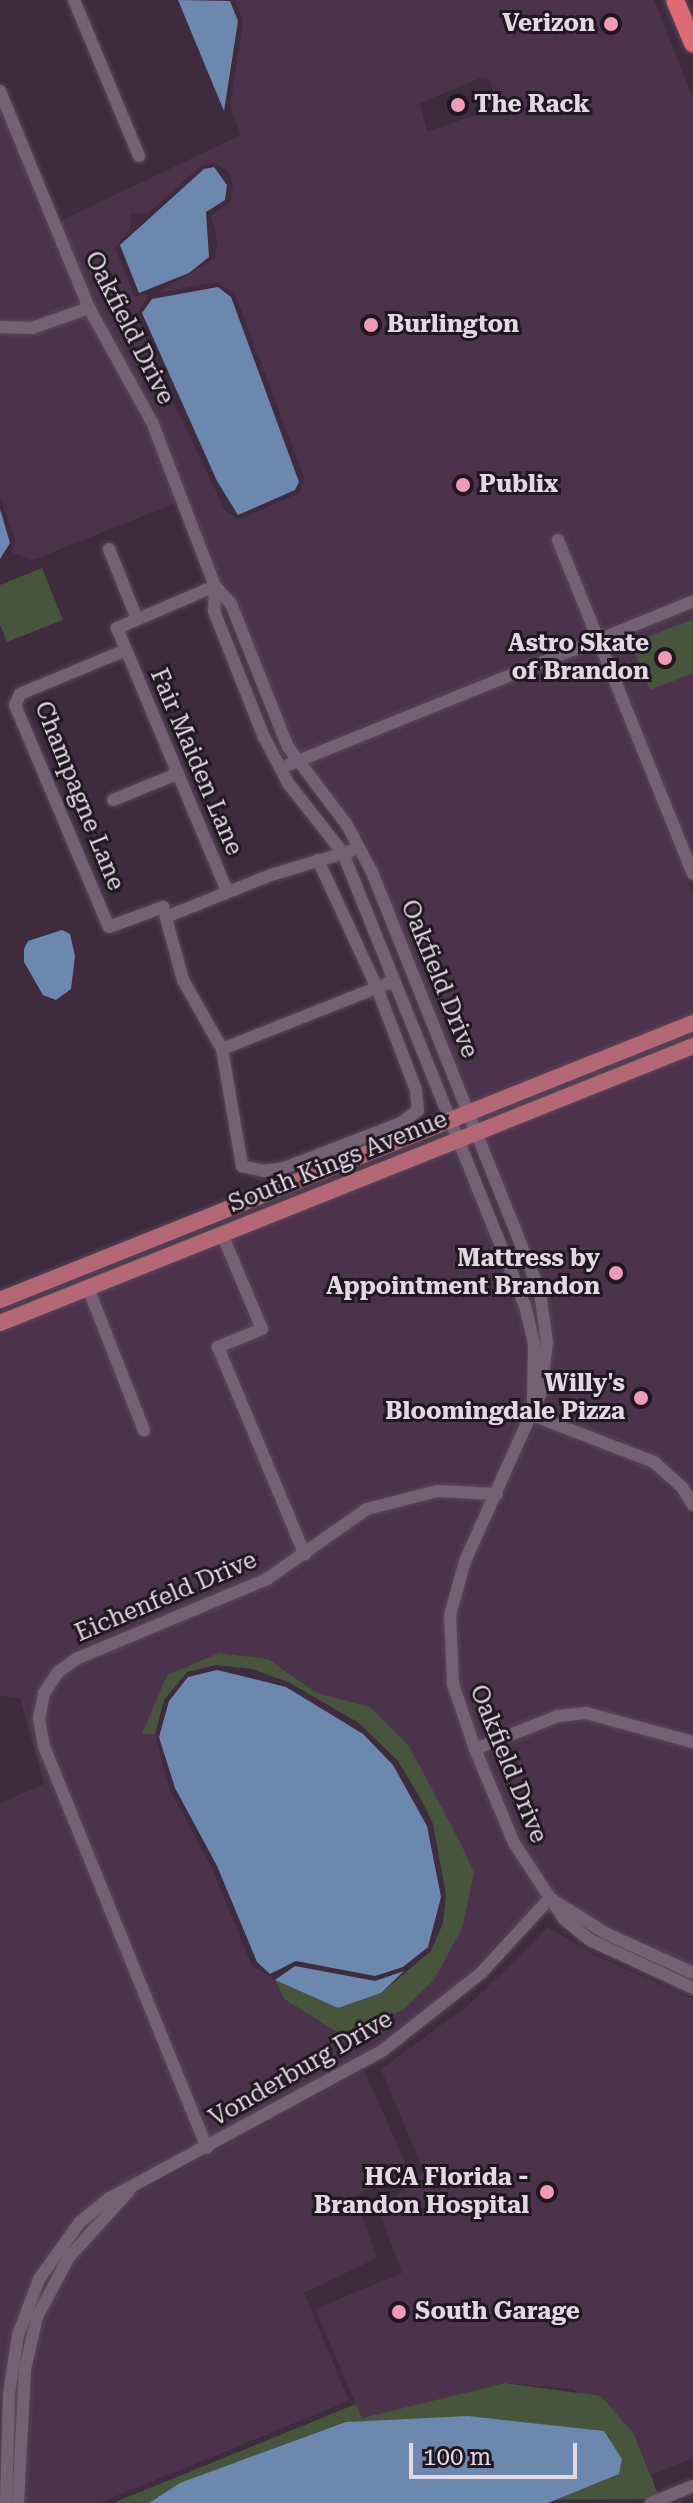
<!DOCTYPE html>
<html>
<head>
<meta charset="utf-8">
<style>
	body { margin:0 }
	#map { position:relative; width:693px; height:2503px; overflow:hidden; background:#3e2b3e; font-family:"Roboto Serif",serif }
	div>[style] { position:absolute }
	.built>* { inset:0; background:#4b334b }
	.green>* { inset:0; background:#46553b }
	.water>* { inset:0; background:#6d88ae }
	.roads { filter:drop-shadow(0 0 2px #594a5a) drop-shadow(0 0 2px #594a5a) }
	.minor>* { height:12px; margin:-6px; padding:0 6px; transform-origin:6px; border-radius:6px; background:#756176 }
	.major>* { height:16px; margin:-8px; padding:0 8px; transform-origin:8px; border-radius:8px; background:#b46774 }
	.highway>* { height:18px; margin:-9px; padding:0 9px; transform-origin:9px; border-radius:9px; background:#de6b73 }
	.dots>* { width:22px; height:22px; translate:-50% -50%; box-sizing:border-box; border:4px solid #201720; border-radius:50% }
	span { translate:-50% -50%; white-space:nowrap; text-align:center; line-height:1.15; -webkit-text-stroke:6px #201720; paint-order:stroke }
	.poi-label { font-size:24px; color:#e3d7e2; font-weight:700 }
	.right { translate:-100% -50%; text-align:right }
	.left { translate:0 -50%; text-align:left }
	.street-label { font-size:24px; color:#e3d7e2 }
	.scale { position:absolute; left:409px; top:2443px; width:168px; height:36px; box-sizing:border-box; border:4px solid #e3d7e2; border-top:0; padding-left:10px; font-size:24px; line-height:28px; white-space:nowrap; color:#e3d7e2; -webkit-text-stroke:6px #201720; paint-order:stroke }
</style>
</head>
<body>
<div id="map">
	<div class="built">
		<div style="clip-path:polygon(evenodd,235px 0,654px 0,693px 98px,693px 594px,602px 630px,562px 533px,551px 537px,590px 635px,298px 753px,237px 602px,220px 580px,158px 420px,94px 305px,60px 221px,241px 135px,230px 107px,243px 21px,235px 0,483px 77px,490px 80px,497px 107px,427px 132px,420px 103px,483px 77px,235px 0,216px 163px,228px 171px,233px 185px,230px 202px,211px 215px,218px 244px,214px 259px,157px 293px,218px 282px,235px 294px,305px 480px,299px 493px,238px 520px,225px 510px,170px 395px,136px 314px,148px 295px,134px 296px,115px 247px,130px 229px,131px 213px,147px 214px,202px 165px,216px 163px)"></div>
		<div style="clip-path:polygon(0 108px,80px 305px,32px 323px,0 321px)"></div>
		<div style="clip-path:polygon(85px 315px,138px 405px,176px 503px,33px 560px,11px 552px,16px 542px,0 496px,0 333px,33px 334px)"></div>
		<div style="clip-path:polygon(693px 607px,693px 857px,606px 641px)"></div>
		<div style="clip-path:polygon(594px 646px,693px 895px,693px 1017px,472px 1103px,366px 842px,305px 763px)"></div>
		<div style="clip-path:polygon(693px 1029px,693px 1039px,481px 1125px,476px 1114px)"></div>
		<div style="clip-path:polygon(693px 1052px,693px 1492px,658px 1457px,541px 1411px,553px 1353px,549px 1302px,485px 1135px)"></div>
		<div style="clip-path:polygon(454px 1148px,523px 1320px,526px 1414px,493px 1487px,438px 1485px,389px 1494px,342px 1517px,308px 1545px,226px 1350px,268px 1327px,230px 1237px)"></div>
		<div style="clip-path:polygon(218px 1242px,253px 1326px,216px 1342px,212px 1350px,297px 1553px,264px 1574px,73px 1654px,54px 1668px,39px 1690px,33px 1719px,38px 1749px,199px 2146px,96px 2200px,58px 2240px,36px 2272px,16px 2321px,0 2405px,0 1803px,44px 1784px,20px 1698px,0 1696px,0 1330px,84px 1296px,140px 1437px,152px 1433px,96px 1291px)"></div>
		<div style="clip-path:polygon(536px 1423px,650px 1467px,685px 1504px,693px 1521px,693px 1736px,586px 1707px,556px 1711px,479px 1741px,459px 1683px,456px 1615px,471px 1563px)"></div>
		<div style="clip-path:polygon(evenodd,437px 1496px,488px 1499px,448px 1588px,443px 1662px,455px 1713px,508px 1846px,542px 1898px,455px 1988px,379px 2047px,210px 2140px,50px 1745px,46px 1719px,50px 1694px,62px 1676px,79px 1664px,269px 1585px,370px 1515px,437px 1496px,219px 1653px,268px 1659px,317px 1693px,370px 1707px,462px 1846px,434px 1980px,340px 2034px,284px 1999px,273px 1978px,252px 1966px,212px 1868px,170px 1790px,155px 1734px,143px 1734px,167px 1675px,219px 1653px)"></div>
		<div style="clip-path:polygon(585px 1719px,693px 1748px,693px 1966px,611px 1929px,555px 1894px,520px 1840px,483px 1752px,559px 1722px)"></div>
		<div style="clip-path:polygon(548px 1927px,599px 1957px,693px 1999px,693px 2458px,651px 2475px,634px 2434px,573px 2389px,505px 2383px,362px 2418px,315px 2309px,402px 2273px,379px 2211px,424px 2172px,381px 2069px,470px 2004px)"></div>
		<div style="clip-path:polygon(364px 2070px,409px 2171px,355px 2196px,377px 2258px,304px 2293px,349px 2401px,99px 2503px,24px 2503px,35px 2345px,53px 2297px,75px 2260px,136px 2194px)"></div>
	</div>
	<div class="green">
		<div style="clip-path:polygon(42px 568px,63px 620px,7px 642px,0 625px,0 585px)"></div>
		<div style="clip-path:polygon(693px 619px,693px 673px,650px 690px,631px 643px)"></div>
		<div style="clip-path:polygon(219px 1653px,268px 1659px,317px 1693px,370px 1707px,409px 1746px,462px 1846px,474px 1873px,462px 1928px,434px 1980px,403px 2010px,340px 2034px,284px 1999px,275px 1980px,338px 2008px,381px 1993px,431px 1951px,443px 1923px,446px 1895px,433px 1824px,422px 1801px,398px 1761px,359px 1723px,288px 1682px,252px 1669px,216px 1665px,187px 1672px,164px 1700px,155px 1734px,142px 1734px,167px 1675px)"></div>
		<div style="clip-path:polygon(505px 2383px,601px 2396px,634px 2434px,660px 2499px,113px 2503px,356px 2404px,362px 2418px)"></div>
	</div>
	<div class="water">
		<div style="clip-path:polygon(178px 0,230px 1px,238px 21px,224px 111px)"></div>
		<div style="clip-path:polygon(214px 167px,227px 185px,225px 200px,206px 212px,209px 257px,189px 273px,139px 293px,120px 245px,204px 169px)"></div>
		<div style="clip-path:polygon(218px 287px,231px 297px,299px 482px,295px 490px,238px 515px,217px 481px,142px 313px,152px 299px)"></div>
		<div style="clip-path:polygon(0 509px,10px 543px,0 559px)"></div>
		<div style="clip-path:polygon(62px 930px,70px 934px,75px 956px,71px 989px,56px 1000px,43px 995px,24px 962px,24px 949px,28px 941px)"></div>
		<div style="clip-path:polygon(217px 1670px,286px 1687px,363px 1734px,393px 1765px,427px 1826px,441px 1897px,428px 1947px,403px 1967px,375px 1976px,296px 1961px,270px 1974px,257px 1962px,217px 1866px,175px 1788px,159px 1737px,169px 1701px,188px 1677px)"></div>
		<div style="clip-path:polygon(295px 1966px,375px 1981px,404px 1971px,381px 1993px,338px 2008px,275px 1980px)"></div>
		<div style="clip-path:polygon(468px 2416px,604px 2431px,622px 2459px,619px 2474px,548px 2503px,149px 2503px,180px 2483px,346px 2422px)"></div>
	</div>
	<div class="roads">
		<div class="minor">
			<div style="left:74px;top:0;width:169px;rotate:67.4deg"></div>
			<div style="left:0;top:91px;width:235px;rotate:67.7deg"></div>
			<div style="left:89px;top:308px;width:130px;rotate:61.1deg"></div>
			<div style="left:152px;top:422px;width:176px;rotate:69deg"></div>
			<div style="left:215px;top:586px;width:24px;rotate:48deg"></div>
			<div style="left:231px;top:604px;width:154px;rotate:68.3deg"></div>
			<div style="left:288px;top:747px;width:98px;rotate:52.9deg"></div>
			<div style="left:347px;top:825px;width:53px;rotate:62deg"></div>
			<div style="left:372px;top:872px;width:453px;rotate:68.2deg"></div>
			<div style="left:540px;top:1293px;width:49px;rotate:81.9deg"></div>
			<div style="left:547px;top:1342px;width:50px;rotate:96.8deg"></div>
			<div style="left:541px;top:1392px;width:185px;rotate:114.2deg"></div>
			<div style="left:465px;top:1561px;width:56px;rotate:105.5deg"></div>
			<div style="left:450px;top:1615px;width:69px;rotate:87.5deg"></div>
			<div style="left:453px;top:1684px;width:69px;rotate:71.3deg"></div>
			<div style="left:475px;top:1749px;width:102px;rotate:67.5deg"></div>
			<div style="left:514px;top:1843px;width:91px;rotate:56.7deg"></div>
			<div style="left:564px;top:1919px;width:33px;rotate:39deg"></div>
			<div style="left:590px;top:1940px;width:114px;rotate:25deg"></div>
			<div style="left:0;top:327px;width:32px;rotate:2deg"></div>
			<div style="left:32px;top:328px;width:60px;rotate:-19.3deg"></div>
			<div style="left:558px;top:540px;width:360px;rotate:68deg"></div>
			<div style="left:109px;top:549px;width:75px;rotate:68.2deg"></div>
			<div style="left:215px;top:586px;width:25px;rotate:92deg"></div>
			<div style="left:214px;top:611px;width:136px;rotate:68.4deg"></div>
			<div style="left:264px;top:737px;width:52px;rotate:62.4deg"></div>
			<div style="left:288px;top:783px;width:89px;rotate:51.8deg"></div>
			<div style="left:343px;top:853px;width:487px;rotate:68.1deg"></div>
			<div style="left:525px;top:1305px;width:40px;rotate:77deg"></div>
			<div style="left:534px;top:1344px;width:59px;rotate:91deg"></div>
			<div style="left:215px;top:586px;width:107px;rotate:156.8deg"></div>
			<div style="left:117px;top:628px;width:285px;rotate:67.3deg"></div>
			<div style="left:126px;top:650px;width:115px;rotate:157.5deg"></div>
			<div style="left:20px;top:694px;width:12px;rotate:114deg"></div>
			<div style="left:15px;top:705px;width:241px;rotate:67.1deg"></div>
			<div style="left:109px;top:927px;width:58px;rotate:-20.3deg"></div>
			<div style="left:163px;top:907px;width:76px;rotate:74.7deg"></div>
			<div style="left:183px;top:980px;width:79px;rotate:60.5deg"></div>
			<div style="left:222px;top:1049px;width:119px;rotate:80.3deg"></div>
			<div style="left:242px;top:1166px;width:22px;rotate:13deg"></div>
			<div style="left:263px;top:1171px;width:21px;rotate:-8deg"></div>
			<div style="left:284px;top:1168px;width:125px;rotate:-21deg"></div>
			<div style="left:401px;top:1123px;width:21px;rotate:-37deg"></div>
			<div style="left:418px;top:1110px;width:20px;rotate:-96deg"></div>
			<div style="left:416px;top:1090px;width:109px;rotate:-110.9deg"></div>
			<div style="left:377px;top:988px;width:141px;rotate:-114.7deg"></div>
			<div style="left:288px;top:765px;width:437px;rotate:-22deg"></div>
			<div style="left:113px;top:800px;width:69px;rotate:-22.1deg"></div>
			<div style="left:166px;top:917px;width:113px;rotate:-21.8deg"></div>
			<div style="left:271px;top:875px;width:84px;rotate:-16.7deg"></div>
			<div style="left:222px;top:1049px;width:185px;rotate:-21.6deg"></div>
			<div style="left:222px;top:1234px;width:103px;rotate:67.2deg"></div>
			<div style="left:262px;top:1329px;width:48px;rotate:157.8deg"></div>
			<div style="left:218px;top:1347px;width:225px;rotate:67.3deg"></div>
			<div style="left:88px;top:1288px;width:153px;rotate:68.5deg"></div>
			<div style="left:532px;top:1415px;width:131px;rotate:21.1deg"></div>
			<div style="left:654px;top:1462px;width:38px;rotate:42deg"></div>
			<div style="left:682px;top:1487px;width:21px;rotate:59deg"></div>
			<div style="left:475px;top:1749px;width:89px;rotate:-21.7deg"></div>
			<div style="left:558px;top:1716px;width:28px;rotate:-6deg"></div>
			<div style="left:586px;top:1713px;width:111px;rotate:15.2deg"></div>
			<div style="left:553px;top:1900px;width:64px;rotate:32.2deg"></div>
			<div style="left:607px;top:1934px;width:94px;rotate:24.4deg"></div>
			<div style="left:207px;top:2148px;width:433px;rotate:-112.1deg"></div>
			<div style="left:44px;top:1747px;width:28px;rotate:-100deg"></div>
			<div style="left:39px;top:1719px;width:26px;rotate:-79deg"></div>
			<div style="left:44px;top:1693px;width:25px;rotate:-56deg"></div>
			<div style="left:58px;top:1672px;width:22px;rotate:-36deg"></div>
			<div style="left:76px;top:1659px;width:207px;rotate:-22.7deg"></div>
			<div style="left:267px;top:1579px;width:122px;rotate:-35deg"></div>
			<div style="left:367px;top:1509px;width:72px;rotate:-14.4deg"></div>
			<div style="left:437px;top:1491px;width:60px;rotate:2.9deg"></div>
			<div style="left:6px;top:2503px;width:109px;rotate:-88.4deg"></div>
			<div style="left:9px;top:2394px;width:60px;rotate:-81.3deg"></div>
			<div style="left:18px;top:2335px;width:60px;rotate:-69.4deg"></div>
			<div style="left:39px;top:2279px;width:70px;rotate:-54.3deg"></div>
			<div style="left:80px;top:2222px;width:38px;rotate:-39deg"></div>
			<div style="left:110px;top:2198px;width:309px;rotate:-28.4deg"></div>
			<div style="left:382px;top:2051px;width:126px;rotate:-38.2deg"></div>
			<div style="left:481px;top:1973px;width:102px;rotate:-47.4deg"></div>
			<div style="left:18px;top:2503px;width:134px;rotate:-87deg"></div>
			<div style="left:25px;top:2369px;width:53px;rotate:-77deg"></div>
			<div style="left:37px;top:2317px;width:68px;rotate:-61.9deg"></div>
			<div style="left:69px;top:2257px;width:89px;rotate:-47.7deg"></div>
			<div style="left:651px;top:2503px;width:45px;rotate:-22deg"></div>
		</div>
		<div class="major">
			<div style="left:0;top:1300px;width:746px;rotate:-21.79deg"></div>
			<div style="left:0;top:1323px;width:746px;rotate:-21.79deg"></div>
		</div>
		<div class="highway">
			<div style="left:675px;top:0;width:47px;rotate:67.3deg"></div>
		</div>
	</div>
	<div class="dots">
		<div style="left:611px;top:24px;background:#f09ab7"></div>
		<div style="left:458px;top:105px;background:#f09ab7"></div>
		<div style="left:371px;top:325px;background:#f09ab7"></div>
		<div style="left:463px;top:485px;background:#f09ab7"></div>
		<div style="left:665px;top:658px;background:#f09ab7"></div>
		<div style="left:616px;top:1273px;background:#f09ab7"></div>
		<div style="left:641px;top:1398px;background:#f09ab7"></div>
		<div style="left:547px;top:2192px;background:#f09ab7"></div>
		<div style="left:399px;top:2312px;background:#f09ab7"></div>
	</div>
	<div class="poi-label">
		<span class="right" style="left:595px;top:24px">Verizon</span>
		<span class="left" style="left:474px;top:105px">The Rack</span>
		<span class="left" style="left:387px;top:325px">Burlington</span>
		<span class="left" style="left:479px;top:485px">Publix</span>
		<span class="right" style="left:649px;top:658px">Astro Skate<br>of Brandon</span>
		<span class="right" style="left:600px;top:1273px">Mattress by<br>Appointment Brandon</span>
		<span class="right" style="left:625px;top:1398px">Willy's<br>Bloomingdale Pizza</span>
		<span class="right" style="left:529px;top:2192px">HCA Florida -<br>Brandon Hospital</span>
		<span class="left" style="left:415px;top:2312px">South Garage</span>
	</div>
	<div class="street-label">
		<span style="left:129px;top:328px;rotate:63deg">Oakfield Drive</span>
		<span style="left:196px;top:762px;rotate:67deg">Fair Maiden Lane</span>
		<span style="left:79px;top:796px;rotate:68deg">Champagne Lane</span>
		<span style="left:439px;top:979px;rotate:68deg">Oakfield Drive</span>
		<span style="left:338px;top:1162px;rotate:-22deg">South Kings Avenue</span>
		<span style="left:166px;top:1597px;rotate:-23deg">Eichenfeld Drive</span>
		<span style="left:508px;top:1764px;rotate:68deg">Oakfield Drive</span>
		<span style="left:301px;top:2069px;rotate:-30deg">Vonderburg Drive</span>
	</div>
	<div class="scale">100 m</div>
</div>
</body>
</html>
